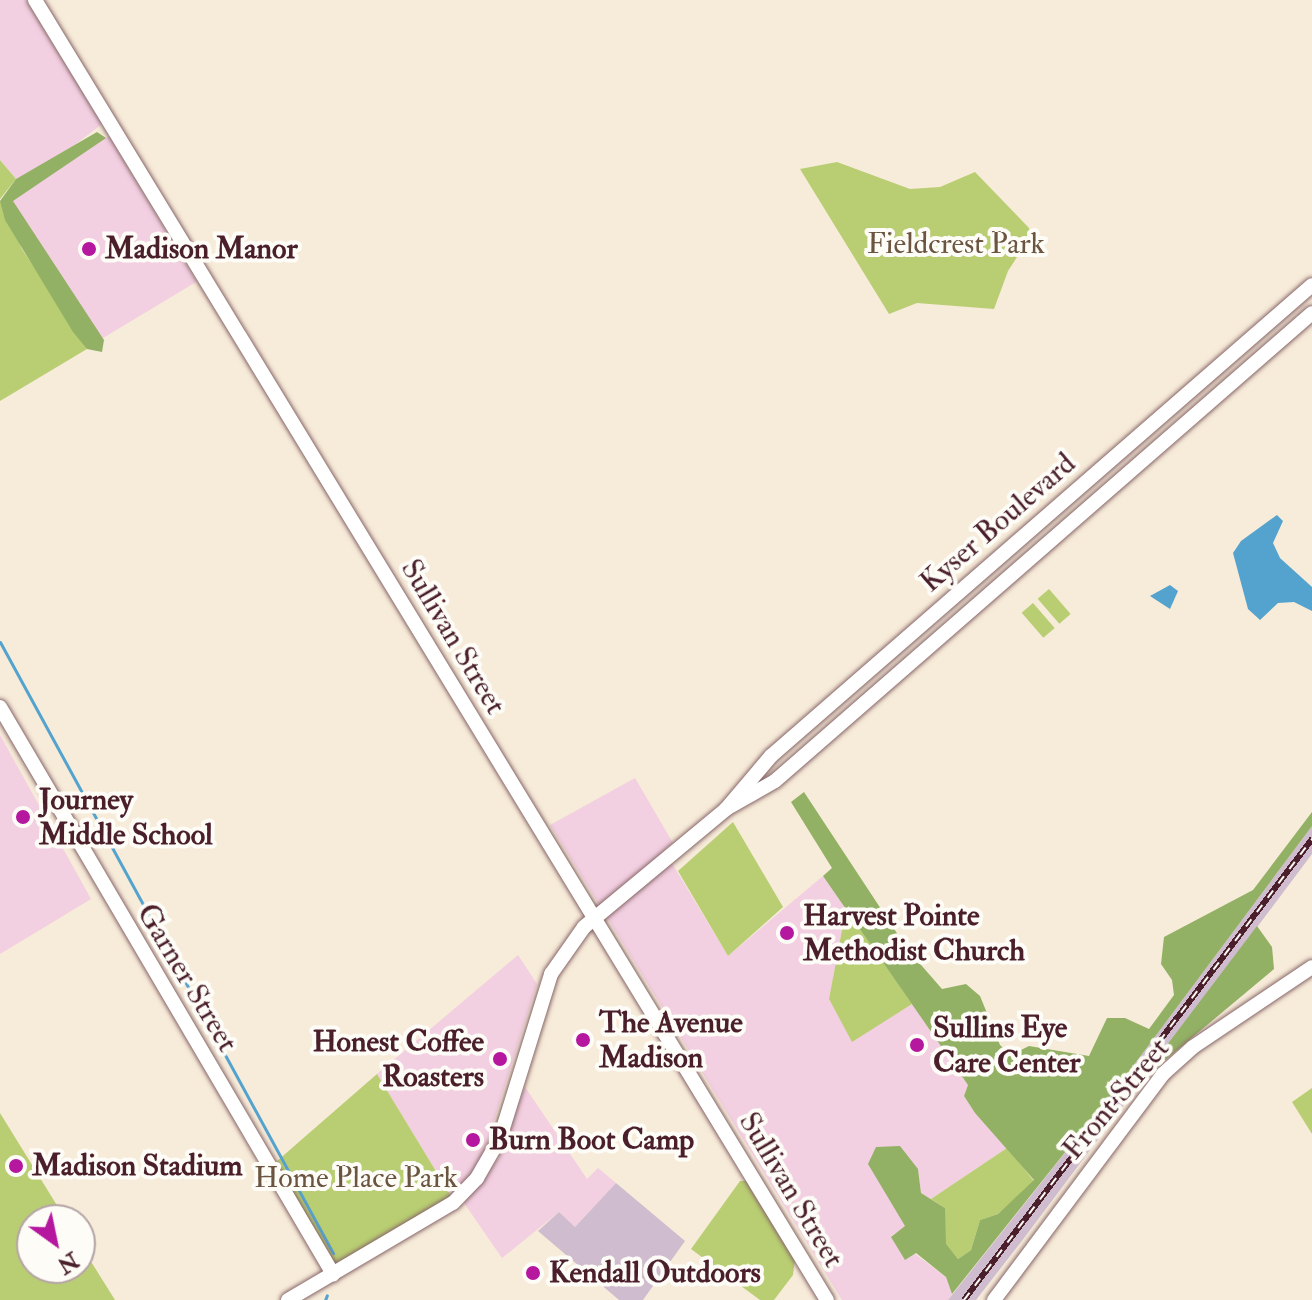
<!DOCTYPE html>
<html>
<head>
<meta charset="utf-8">
<style>
	body { margin:0 }
	#map { position:relative; width:1312px; height:1300px; overflow:hidden; background:#f7ebd9; font-family:"IM FELL Double Pica",serif }
	div>[style] { position:absolute }
	.built>* { inset:0; background:#f2cfe1; transform-origin:0 0 }
	.industrial>* { inset:0; background:#cfbdcf }
	.green>* { inset:0; background:#b9ce72; transform-origin:0 0 }
	.forest>* { inset:0; background:#92b164 }
	.water>* { inset:0; background:#54a3ce }
	.stream>* { height:3px; margin:-1.5px; padding:0 1.5px; transform-origin:1.5px; border-radius:1.5px; background:#54a3ce }
	.roads { filter:drop-shadow(0 0 2px #876668) drop-shadow(0 0 2px #876668) }
	.secondary>* { height:14px; margin:-7px; padding:0 7px; transform-origin:7px; border-radius:7px; background:#fff }
	.rail>* { height:6px; margin-top:-3px; transform-origin:0; background:repeating-linear-gradient(90deg,#fdfcf7 0 9px,#4a1f2b 0 18px); box-sizing:border-box; border-block:2px solid #4a1f2b }
	.dots>* { width:22px; height:22px; translate:-50% -50%; box-sizing:border-box; border:4px solid #fdfcf7; border-radius:50% }
	span { translate:-50% -50%; white-space:nowrap; text-align:center; line-height:1.15; -webkit-text-stroke:8px #fdfcf7; paint-order:stroke }
	.park-label { font-size:30px; color:#6b5440 }
	.poi-label { font-size:30px; color:#4a1f2b; font-weight:700 }
	.left { translate:0 -50%; text-align:left }
	.right { translate:-100% -50%; text-align:right }
	.street-label { font-size:30px; color:#4a1f2b }
	.north { position:absolute; left:16px; top:1204px; width:80px; height:80px; box-sizing:border-box; background:#fdfcf7; border:2px solid #b5a4a5; border-radius:50%; rotate:147deg; font-size:22px; font-weight:700; line-height:32px; text-align:center; color:#4a1f2b }
	.north::after { content:''; display:block; margin:auto; width:28px; height:36px; background:#b5179e; clip-path:polygon(50% 0,100% 100%,50% 72%,0 100%) }
</style>
</head>
<body>
<div id="map">
	<div class="built">
		<div style="clip-path:polygon(0 0,26px 0,102px 124px,64px 153px,16px 179px,0 160px)"></div>
		<div style="left:109px;top:136px;width:170px;height:116px;rotate:59deg"></div>
		<div style="clip-path:polygon(0 735px,91px 899px,0 954px)"></div>
		<div style="clip-path:polygon(635px 778px,673px 843px,664px 850px,728px 956px,823px 876px,846px 909px,829px 999px,852px 1041px,912px 1004px,968px 1085px,964px 1096px,975px 1113px,1007px 1148px,931px 1199px,921px 1193px,918px 1169px,906px 1227px,891px 1236px,946px 1277px,952px 1294px,948px 1300px,842px 1300px,550px 825px)"></div>
		<div style="clip-path:polygon(518px 955px,537px 984px,481px 1162px,451px 1196px,377px 1074px)"></div>
		<div style="clip-path:polygon(525px 1087px,587px 1179px,598px 1168px,616px 1183px,575px 1227px,559px 1212px,502px 1258px,464px 1203px,498px 1159px)"></div>
	</div>
	<div class="industrial">
		<div style="clip-path:polygon(1312px 826px,1312px 854px,1021px 1242px,976px 1300px,948px 1300px,1122px 1081px)"></div>
		<div style="clip-path:polygon(616px 1183px,685px 1241px,643px 1300px,619px 1300px,538px 1231px,559px 1212px,575px 1227px)"></div>
	</div>
	<div class="green">
		<div style="clip-path:polygon(0 160px,16px 179px,0 199px)"></div>
		<div style="clip-path:polygon(837px 162px,910px 189px,940px 187px,975px 172px,1029px 228px,1030px 237px,1008px 271px,994px 309px,917px 303px,889px 314px,800px 169px)"></div>
		<div style="clip-path:polygon(0 201px,22px 249px,87px 349px,0 401px)"></div>
		<div style="left:1049px;top:589px;width:33px;height:15px;rotate:49deg"></div>
		<div style="left:1033px;top:603px;width:33px;height:15px;rotate:49deg"></div>
		<div style="clip-path:polygon(733px 822px,783px 907px,728px 956px,678px 871px)"></div>
		<div style="clip-path:polygon(846px 909px,912px 1004px,852px 1042px,829px 999px)"></div>
		<div style="clip-path:polygon(377px 1074px,451px 1196px,337px 1267px,269px 1168px)"></div>
		<div style="clip-path:polygon(1312px 1088px,1312px 1134px,1292px 1102px)"></div>
		<div style="clip-path:polygon(0 1113px,66px 1220px,32px 1220px,32px 1268px,80px 1268px,80px 1244px,115px 1300px,0 1300px)"></div>
		<div style="clip-path:polygon(1007px 1148px,1034px 1181px,998px 1214px,980px 1220px,971px 1250px,958px 1259px,945px 1244px,945px 1208px,931px 1199px)"></div>
		<div style="clip-path:polygon(740px 1181px,746px 1181px,795px 1260px,793px 1275px,774px 1300px,760px 1300px,691px 1249px)"></div>
	</div>
	<div class="forest">
		<div style="clip-path:polygon(97px 132px,106px 138px,13px 201px,104px 340px,102px 352px,87px 349px,73px 332px,5px 220px,0 201px,16px 179px)"></div>
		<div style="clip-path:polygon(804px 792px,908px 950px,942px 989px,966px 984px,980px 996px,1000px 1045px,1011px 1055px,1029px 1046px,1089px 1056px,1107px 1018px,1125px 1018px,1149px 1029px,1174px 995px,1172px 980px,1161px 964px,1164px 937px,1253px 890px,1312px 812px,1312px 826px,1122px 1081px,952px 1294px,946px 1277px,916px 1253px,905px 1260px,891px 1237px,905px 1226px,868px 1164px,876px 1147px,900px 1146px,918px 1169px,921px 1193px,945px 1208px,946px 1244px,958px 1259px,971px 1250px,980px 1220px,998px 1214px,1034px 1180px,975px 1113px,964px 1096px,968px 1085px,823px 876px,832px 868px,791px 802px)"></div>
		<div style="clip-path:polygon(1257px 926px,1272px 947px,1274px 969px,1139px 1082px)"></div>
	</div>
	<div class="water">
		<div style="clip-path:polygon(1277px 515px,1283px 521px,1273px 543px,1280px 558px,1312px 587px,1312px 611px,1294px 602px,1278px 603px,1260px 620px,1248px 609px,1233px 553px,1241px 541px)"></div>
		<div style="clip-path:polygon(1170px 585px,1178px 591px,1170px 609px,1150px 596px)"></div>
	</div>
	<div class="stream">
		<div style="left:0;top:642px;width:696px;rotate:61.41deg"></div>
		<div style="left:325px;top:1300px;width:5px;rotate:-68deg"></div>
	</div>
	<div class="roads">
		<div class="secondary">
			<div style="left:35px;top:0;width:1522px;rotate:58.65deg"></div>
			<div style="left:0;top:707px;width:658px;rotate:59.57deg"></div>
			<div style="left:726px;top:809px;width:70px;rotate:-49.7deg"></div>
			<div style="left:771px;top:756px;width:717px;rotate:-41.04deg"></div>
			<div style="left:288px;top:1300px;width:191px;rotate:-30.5deg"></div>
			<div style="left:453px;top:1203px;width:35px;rotate:-46deg"></div>
			<div style="left:477px;top:1178px;width:46px;rotate:-60.1deg"></div>
			<div style="left:500px;top:1138px;width:172px;rotate:-72.7deg"></div>
			<div style="left:551px;top:974px;width:57px;rotate:-54.9deg"></div>
			<div style="left:584px;top:927px;width:185px;rotate:-39.7deg"></div>
			<div style="left:726px;top:809px;width:56px;rotate:-29.7deg"></div>
			<div style="left:775px;top:781px;width:712px;rotate:-41.07deg"></div>
			<div style="left:994px;top:1300px;width:282px;rotate:-53.2deg"></div>
			<div style="left:1163px;top:1074px;width:40px;rotate:-42deg"></div>
			<div style="left:1193px;top:1047px;width:143px;rotate:-33.9deg"></div>
		</div>
	</div>
	<div class="rail">
		<div style="left:964px;top:1300px;width:578px;rotate:-52.95deg"></div>
	</div>
	<div class="dots">
		<div style="left:89px;top:249px;background:#b5179e"></div>
		<div style="left:23px;top:817px;background:#b5179e"></div>
		<div style="left:787px;top:933px;background:#b5179e"></div>
		<div style="left:583px;top:1040px;background:#b5179e"></div>
		<div style="left:917px;top:1045px;background:#b5179e"></div>
		<div style="left:500px;top:1059px;background:#b5179e"></div>
		<div style="left:473px;top:1140px;background:#b5179e"></div>
		<div style="left:16px;top:1166px;background:#b5179e"></div>
		<div style="left:533px;top:1273px;background:#b5179e"></div>
	</div>
	<div class="park-label">
		<span style="left:956px;top:244px">Fieldcrest Park</span>
		<span style="left:356px;top:1178px">Home Place Park</span>
	</div>
	<div class="poi-label">
		<span class="left" style="left:105px;top:249px">Madison Manor</span>
		<span class="left" style="left:39px;top:817px">Journey<br>Middle School</span>
		<span class="left" style="left:803px;top:933px">Harvest Pointe<br>Methodist Church</span>
		<span class="left" style="left:599px;top:1040px">The Avenue<br>Madison</span>
		<span class="left" style="left:933px;top:1045px">Sullins Eye<br>Care Center</span>
		<span class="right" style="left:484px;top:1059px">Honest Coffee<br>Roasters</span>
		<span class="left" style="left:489px;top:1140px">Burn Boot Camp</span>
		<span class="left" style="left:32px;top:1166px">Madison Stadium</span>
		<span class="left" style="left:549px;top:1273px">Kendall Outdoors</span>
	</div>
	<div class="street-label">
		<span style="left:998px;top:523px;rotate:-41deg">Kyser Boulevard</span>
		<span style="left:453px;top:637px;rotate:59deg">Sullivan Street</span>
		<span style="left:187px;top:978px;rotate:59deg">Garner Street</span>
		<span style="left:1116px;top:1099px;rotate:-50deg">Front Street</span>
		<span style="left:791px;top:1190px;rotate:59deg">Sullivan Street</span>
	</div>
	<div class="north">N</div>
</div>
</body>
</html>
